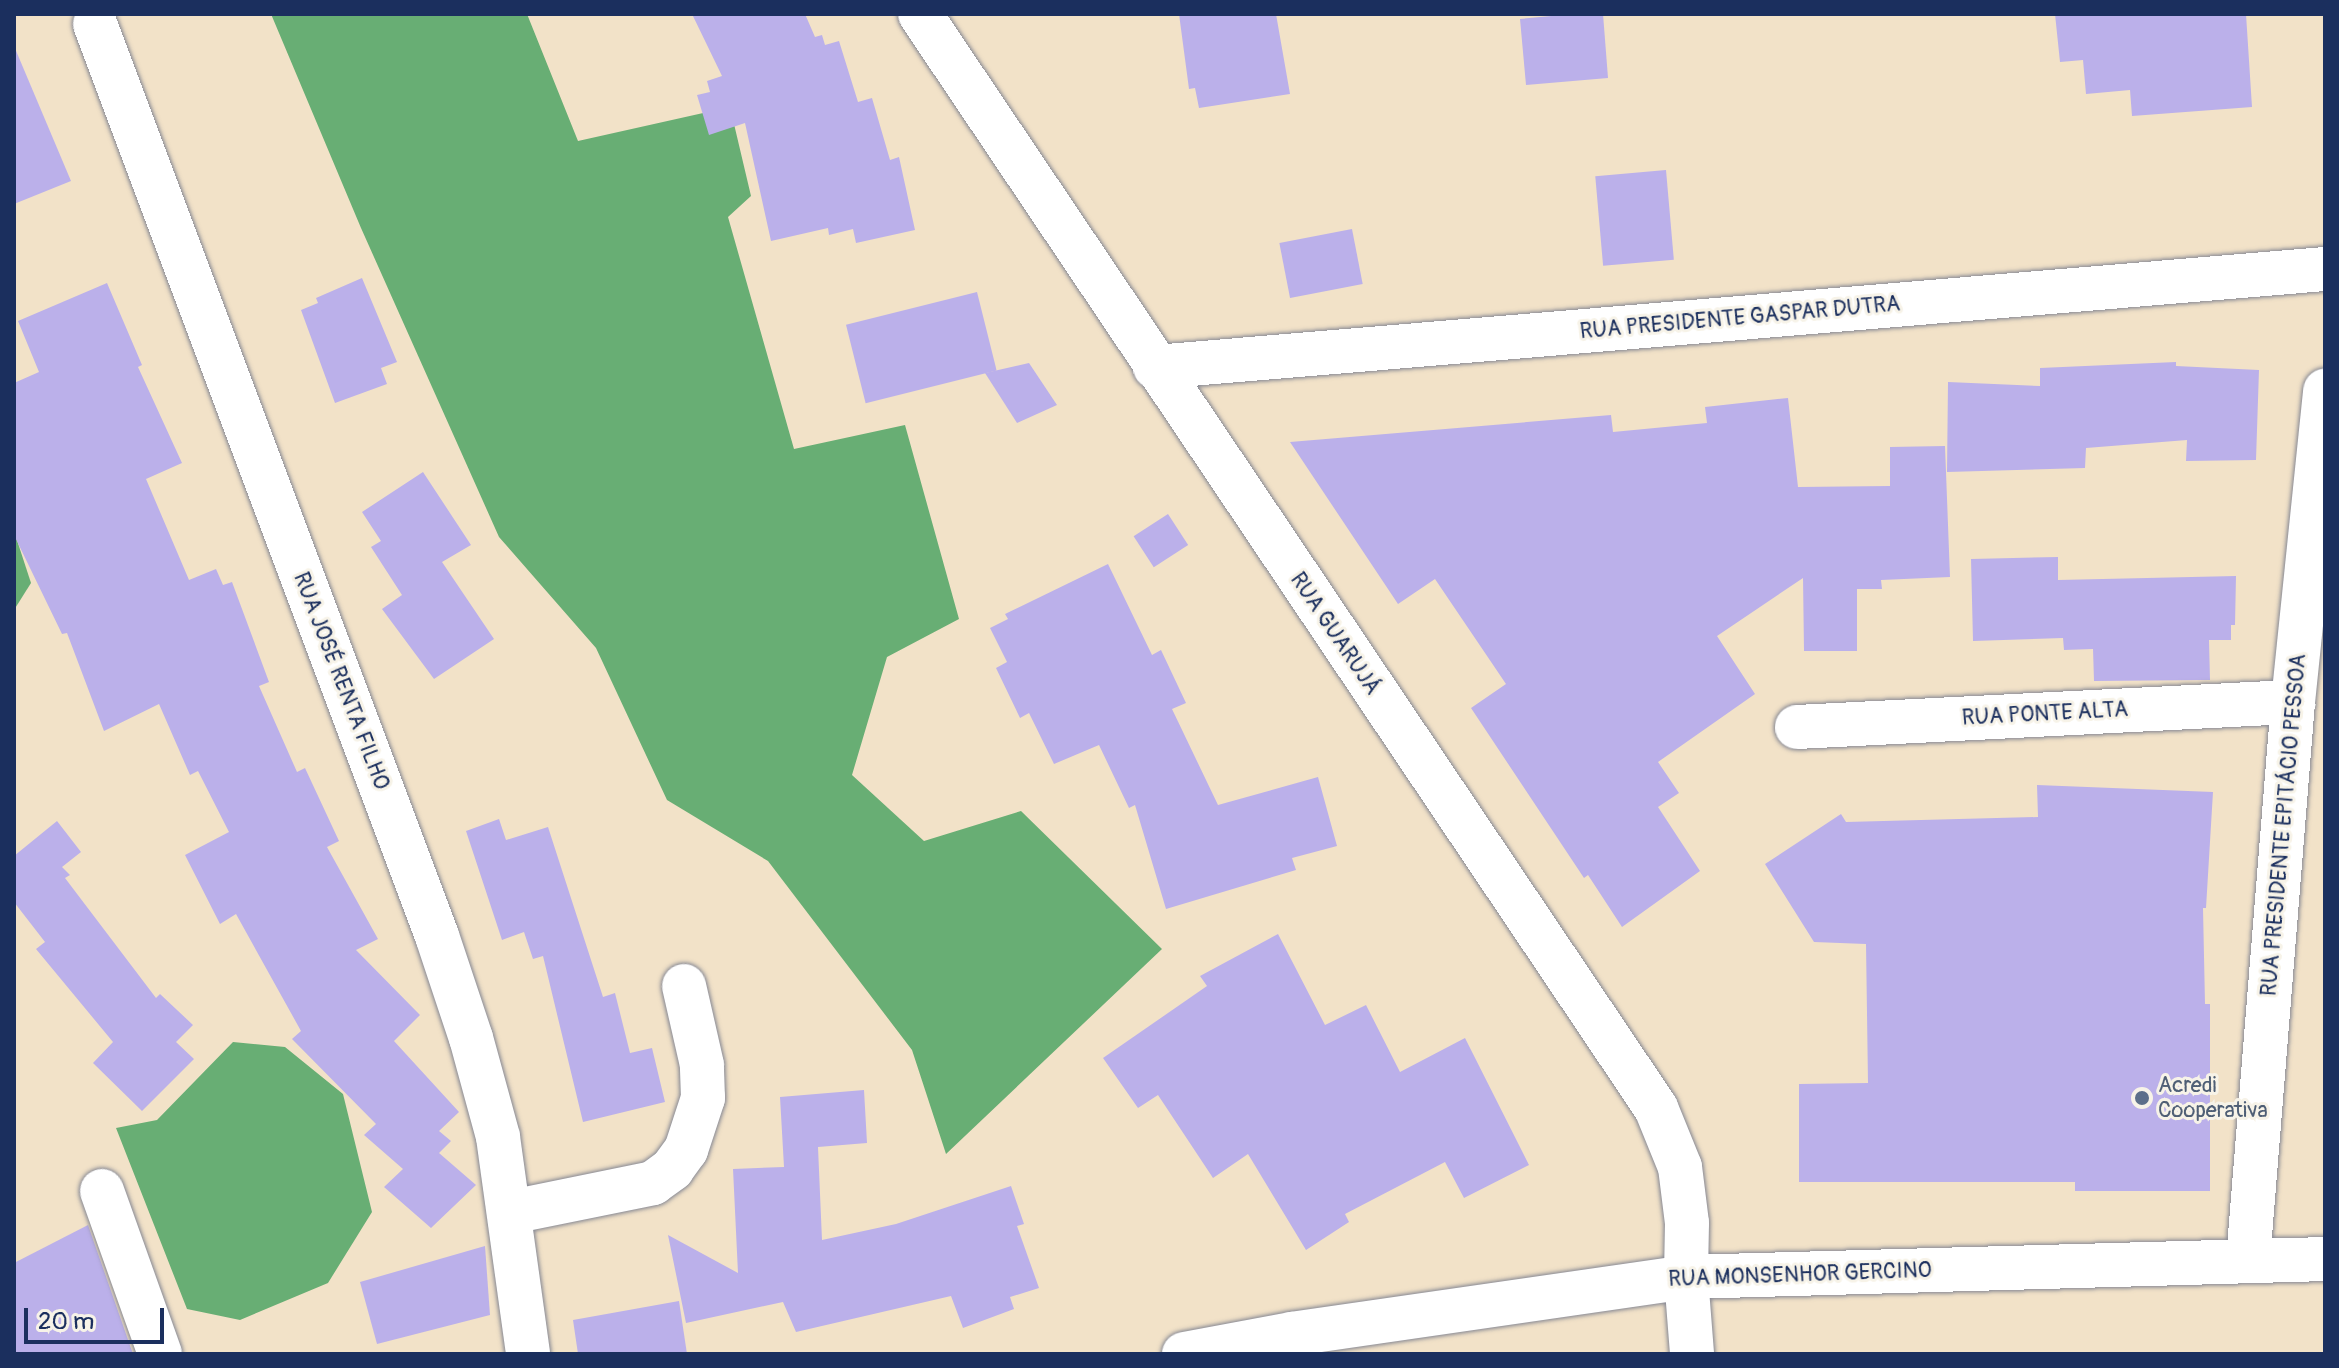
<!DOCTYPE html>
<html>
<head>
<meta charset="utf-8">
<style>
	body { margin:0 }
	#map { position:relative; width:2339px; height:1368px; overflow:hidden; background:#f2e2c8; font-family:Pangolin,sans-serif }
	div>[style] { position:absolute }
	.forest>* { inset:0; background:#68ae74 }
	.building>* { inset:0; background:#bbb0ea; transform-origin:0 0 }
	.roads { filter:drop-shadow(0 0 2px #868893) drop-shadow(0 0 2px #868893) }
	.minor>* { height:44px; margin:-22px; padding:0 22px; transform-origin:22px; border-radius:22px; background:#fff }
	.tertiary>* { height:44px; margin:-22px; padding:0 22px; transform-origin:22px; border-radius:22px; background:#fff }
	.primary>* { height:44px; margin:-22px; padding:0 22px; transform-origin:22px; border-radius:22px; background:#fff }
	.dots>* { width:22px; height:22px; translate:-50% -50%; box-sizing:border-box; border:4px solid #f7f3e8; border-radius:50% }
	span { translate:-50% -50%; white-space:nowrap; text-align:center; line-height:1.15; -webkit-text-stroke:6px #f7f3e8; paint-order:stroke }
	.street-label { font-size:22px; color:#1b2f5e }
	.service-label { font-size:22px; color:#4e5e75 }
	.left { translate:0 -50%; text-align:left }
	.frame { position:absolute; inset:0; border:16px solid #1b2f5e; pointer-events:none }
	.scale { position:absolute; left:24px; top:1308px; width:140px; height:36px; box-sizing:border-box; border:4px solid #1b2f5e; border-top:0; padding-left:10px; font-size:24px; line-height:28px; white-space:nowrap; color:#1b2f5e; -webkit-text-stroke:6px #f7f3e8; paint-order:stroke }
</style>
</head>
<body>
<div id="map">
	<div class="forest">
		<div style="clip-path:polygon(271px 14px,527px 14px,578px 141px,730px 107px,751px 196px,728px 217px,794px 449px,905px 425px,959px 619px,887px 657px,852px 775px,924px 841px,1021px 811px,1162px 949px,946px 1154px,912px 1050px,768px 861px,667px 800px,596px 648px,499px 537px,361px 228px)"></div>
		<div style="clip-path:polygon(14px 531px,31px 583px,14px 610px)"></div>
		<div style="clip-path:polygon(233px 1042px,285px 1047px,343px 1094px,372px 1212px,328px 1283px,240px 1320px,187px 1309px,116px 1128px,157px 1120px)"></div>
	</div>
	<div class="building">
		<div style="clip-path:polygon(692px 14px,805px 14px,815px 37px,822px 35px,825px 45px,839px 41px,858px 102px,872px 98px,890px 160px,899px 157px,915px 230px,856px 243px,853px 229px,829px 235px,828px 228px,771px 241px,745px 123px,709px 135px,697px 95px,710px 92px,707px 81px,722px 76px)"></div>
		<div style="clip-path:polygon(1179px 14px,1276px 14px,1290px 94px,1199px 108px,1195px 88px,1189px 89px)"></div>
		<div style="clip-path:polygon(1573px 14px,1603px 14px,1608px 78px,1526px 85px,1520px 19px)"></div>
		<div style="clip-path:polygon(2055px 14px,2246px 14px,2252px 107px,2132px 116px,2130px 90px,2086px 94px,2083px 60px,2060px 62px)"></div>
		<div style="clip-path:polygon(14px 46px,71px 181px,14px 204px)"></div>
		<div style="left:1666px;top:170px;width:90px;height:71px;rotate:85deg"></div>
		<div style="left:1352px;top:229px;width:56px;height:74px;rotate:79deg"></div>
		<div style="clip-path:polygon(362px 278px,397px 362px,381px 368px,387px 384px,335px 403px,301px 310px,318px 303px,316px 298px)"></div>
		<div style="clip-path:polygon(107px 283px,142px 365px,138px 367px,182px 463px,146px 479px,189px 580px,216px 569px,223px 585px,232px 582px,269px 682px,259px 686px,297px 772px,305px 768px,339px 841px,327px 847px,378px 939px,356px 950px,420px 1015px,394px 1041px,459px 1112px,439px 1131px,451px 1141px,439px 1153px,476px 1185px,431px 1228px,384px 1187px,403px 1169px,364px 1135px,376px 1124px,292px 1039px,301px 1031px,236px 914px,220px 924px,185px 855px,229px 832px,198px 771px,190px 775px,159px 704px,104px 731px,67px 633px,62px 634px,14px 535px,14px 383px,39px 372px,18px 321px)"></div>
		<div style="left:977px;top:292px;width:81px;height:135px;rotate:76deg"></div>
		<div style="clip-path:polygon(2176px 362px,2176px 366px,2259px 370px,2256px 460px,2186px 461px,2187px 440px,2086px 448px,2085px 468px,1947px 472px,1948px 382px,2040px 386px,2040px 368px)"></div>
		<div style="clip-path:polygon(1029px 363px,1057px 405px,1017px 423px,985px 373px)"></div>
		<div style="clip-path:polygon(1788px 398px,1798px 487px,1890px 486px,1890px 447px,1945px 446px,1950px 577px,1881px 580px,1882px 589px,1857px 589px,1857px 651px,1804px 651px,1803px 578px,1717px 636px,1755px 694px,1658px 762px,1679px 793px,1658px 807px,1700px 871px,1622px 927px,1588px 875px,1584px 878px,1471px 708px,1506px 684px,1435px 579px,1398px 604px,1290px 442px,1611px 415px,1613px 432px,1707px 423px,1705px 407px)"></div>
		<div style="clip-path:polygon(423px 472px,471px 545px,442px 562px,494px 639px,434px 679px,382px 609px,402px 595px,371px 547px,381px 541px,362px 512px)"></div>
		<div style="left:1168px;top:514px;width:37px;height:41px;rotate:57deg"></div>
		<div style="clip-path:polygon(2058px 557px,2058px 580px,2236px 576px,2235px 625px,2231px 625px,2231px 640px,2209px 640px,2210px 680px,2094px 681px,2093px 649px,2064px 650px,2063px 638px,1973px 641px,1971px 559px)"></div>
		<div style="clip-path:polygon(1108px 564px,1152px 655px,1161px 650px,1186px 703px,1172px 709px,1218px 805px,1318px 777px,1337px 846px,1292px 858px,1296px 870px,1166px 909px,1135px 805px,1129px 808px,1099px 745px,1054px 764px,1029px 713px,1020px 718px,996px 668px,1007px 662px,990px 628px,1008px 619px,1005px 614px)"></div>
		<div style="clip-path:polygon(2037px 785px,2213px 792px,2206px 908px,2203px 908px,2205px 1004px,2210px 1004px,2210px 1191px,2075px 1191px,2075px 1182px,1799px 1182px,1799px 1084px,1868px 1083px,1866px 944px,1814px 942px,1765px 864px,1841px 814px,1846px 822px,2038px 817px)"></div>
		<div style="clip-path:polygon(499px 819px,506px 840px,548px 827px,603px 997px,615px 993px,630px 1053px,652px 1048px,665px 1102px,583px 1122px,543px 956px,533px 959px,524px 932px,502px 940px,466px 831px)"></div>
		<div style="clip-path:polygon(57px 821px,81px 852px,62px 867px,70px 875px,65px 878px,156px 998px,160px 994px,193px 1025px,176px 1042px,194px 1059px,142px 1111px,93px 1063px,113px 1042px,36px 949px,45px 942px,14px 902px,14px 856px)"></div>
		<div style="clip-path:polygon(1278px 934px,1325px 1025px,1366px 1005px,1400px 1072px,1465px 1038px,1529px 1165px,1464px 1198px,1445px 1162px,1345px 1214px,1349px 1222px,1306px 1250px,1248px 1154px,1213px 1178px,1158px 1095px,1138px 1108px,1103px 1058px,1207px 986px,1200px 976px)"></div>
		<div style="clip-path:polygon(864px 1090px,867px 1143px,818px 1147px,822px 1240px,896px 1224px,1011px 1186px,1024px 1224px,1017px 1226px,1039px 1288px,1010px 1297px,1014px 1309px,963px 1328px,951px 1296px,796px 1332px,783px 1302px,686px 1323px,668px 1235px,738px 1273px,733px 1169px,784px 1167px,780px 1097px)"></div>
		<div style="clip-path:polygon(88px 1225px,133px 1354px,14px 1354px,14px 1263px)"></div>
		<div style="clip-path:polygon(485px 1246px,490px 1315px,377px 1344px,360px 1282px)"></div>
		<div style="clip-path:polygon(679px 1301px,687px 1354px,578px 1354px,573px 1320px)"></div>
	</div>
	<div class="roads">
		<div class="minor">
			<div style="left:95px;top:24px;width:974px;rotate:69.44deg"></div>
			<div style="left:437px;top:936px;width:108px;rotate:71.6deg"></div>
			<div style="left:471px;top:1038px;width:103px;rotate:74.7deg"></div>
			<div style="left:498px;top:1137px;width:219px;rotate:82.1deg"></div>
			<div style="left:1155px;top:367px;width:1174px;rotate:-4.79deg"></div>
			<div style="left:1797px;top:727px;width:497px;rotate:-2.9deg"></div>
			<div style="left:102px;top:1191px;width:173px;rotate:70.4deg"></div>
			<div style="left:511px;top:1212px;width:145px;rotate:-11.5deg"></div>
			<div style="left:653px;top:1183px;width:24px;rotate:-36deg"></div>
			<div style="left:672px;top:1169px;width:24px;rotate:-54deg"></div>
			<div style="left:686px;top:1150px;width:55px;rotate:-71.9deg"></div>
			<div style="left:703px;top:1098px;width:33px;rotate:-92deg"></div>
			<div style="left:702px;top:1065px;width:81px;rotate:-102.8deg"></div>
		</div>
		<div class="tertiary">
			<div style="left:920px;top:14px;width:1319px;rotate:56.07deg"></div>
			<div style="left:1656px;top:1108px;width:64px;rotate:67.9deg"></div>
			<div style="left:1680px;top:1167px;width:56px;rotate:82.9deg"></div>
			<div style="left:1687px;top:1223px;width:54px;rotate:91.1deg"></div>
			<div style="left:1686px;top:1277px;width:77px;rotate:85.5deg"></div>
			<div style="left:2248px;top:1260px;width:560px;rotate:-85.39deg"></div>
			<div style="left:2293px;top:702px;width:313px;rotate:-84.1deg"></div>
		</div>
		<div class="primary">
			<div style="left:1184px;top:1354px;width:110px;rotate:-10.5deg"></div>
			<div style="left:1292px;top:1334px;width:398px;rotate:-8.2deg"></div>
			<div style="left:1686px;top:1277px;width:639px;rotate:-1.61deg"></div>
		</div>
	</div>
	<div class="dots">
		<div style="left:2142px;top:1098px;background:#5c6f8a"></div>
	</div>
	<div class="street-label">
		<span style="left:1740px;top:318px;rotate:-5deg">RUA PRESIDENTE GASPAR DUTRA</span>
		<span style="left:1335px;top:634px;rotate:56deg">RUA GUARUJÁ</span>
		<span style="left:341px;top:681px;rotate:69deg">RUA JOSÉ RENTA FILHO</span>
		<span style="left:2045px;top:714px;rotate:-3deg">RUA PONTE ALTA</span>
		<span style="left:2284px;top:825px;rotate:-85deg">RUA PRESIDENTE EPITÁCIO PESSOA</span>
		<span style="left:1800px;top:1275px;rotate:-2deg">RUA MONSENHOR GERCINO</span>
	</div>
	<div class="service-label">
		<span class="left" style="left:2158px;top:1098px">Acredi<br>Cooperativa</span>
	</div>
	<div class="frame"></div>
	<div class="scale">20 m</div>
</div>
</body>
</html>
